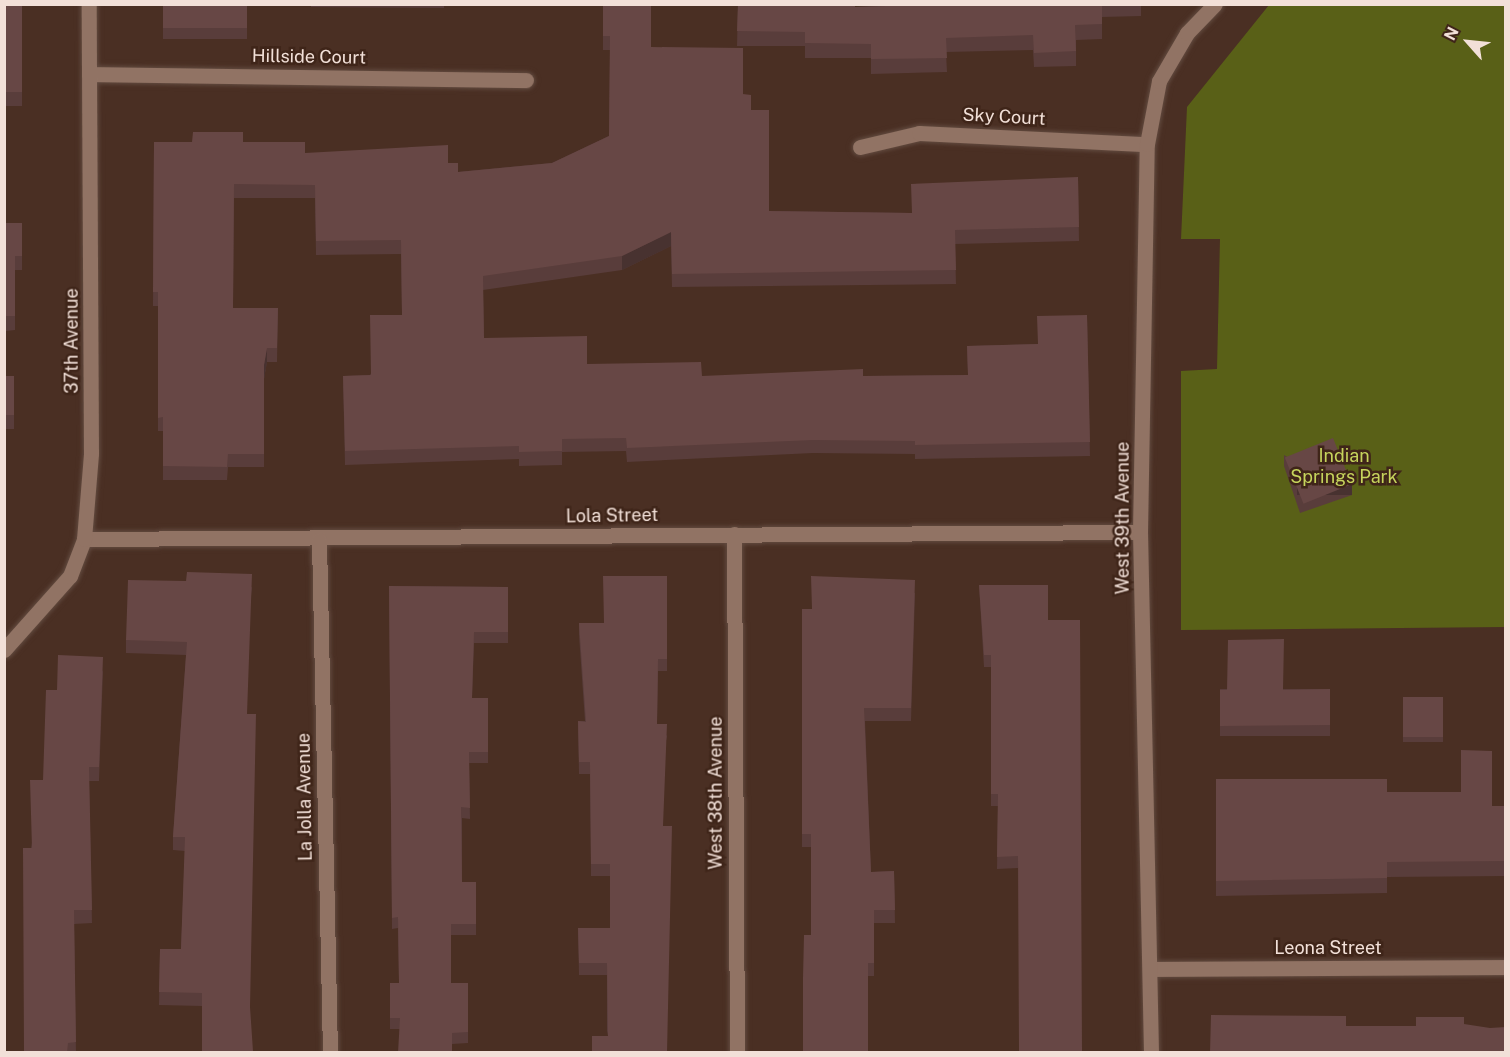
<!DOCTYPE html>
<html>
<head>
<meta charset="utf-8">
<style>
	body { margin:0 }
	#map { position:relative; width:1510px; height:1057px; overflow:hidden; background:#4a2f23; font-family:"Public Sans",sans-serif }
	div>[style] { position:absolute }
	.green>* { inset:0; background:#596017 }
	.roads { filter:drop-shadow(0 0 2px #624b40) drop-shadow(0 0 2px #624b40) }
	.minor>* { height:15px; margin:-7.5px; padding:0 7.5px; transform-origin:7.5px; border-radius:7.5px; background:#917364 }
	.wall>* { inset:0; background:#593d3b; transform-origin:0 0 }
	.shaded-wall>* { inset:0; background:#483230; transform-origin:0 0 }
	.building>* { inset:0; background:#674745; transform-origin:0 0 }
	span { translate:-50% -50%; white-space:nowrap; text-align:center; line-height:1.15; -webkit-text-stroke:5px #3f2519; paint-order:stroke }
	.street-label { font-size:18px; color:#f2e0d8 }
	.park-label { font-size:18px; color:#c6d45c }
	.frame { position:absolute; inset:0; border:6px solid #f2e0d8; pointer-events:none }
	.north { position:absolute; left:1438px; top:12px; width:60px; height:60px; -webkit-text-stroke:4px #3f2519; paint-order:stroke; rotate:297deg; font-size:16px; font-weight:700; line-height:24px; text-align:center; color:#f2e0d8 }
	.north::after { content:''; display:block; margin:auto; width:21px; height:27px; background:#f2e0d8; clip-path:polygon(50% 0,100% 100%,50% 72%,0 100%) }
</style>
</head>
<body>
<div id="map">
	<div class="green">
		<div style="clip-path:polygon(1269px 5px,1505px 5px,1505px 627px,1181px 630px,1181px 371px,1217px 369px,1220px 239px,1181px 239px,1187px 107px)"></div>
	</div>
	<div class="roads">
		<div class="minor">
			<div style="left:92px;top:74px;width:434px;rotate:0.8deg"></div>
			<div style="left:860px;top:147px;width:61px;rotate:-13.3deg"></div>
			<div style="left:919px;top:133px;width:228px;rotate:2.8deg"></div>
			<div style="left:734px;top:534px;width:518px;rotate:89.67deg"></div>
			<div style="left:84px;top:539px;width:1056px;rotate:-0.38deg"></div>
			<div style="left:319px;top:540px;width:512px;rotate:88.77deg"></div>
			<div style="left:4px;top:650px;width:99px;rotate:-48.3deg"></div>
			<div style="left:70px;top:576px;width:40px;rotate:-69deg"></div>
			<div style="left:84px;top:539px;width:86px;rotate:-85.3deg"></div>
			<div style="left:91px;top:453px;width:449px;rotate:-90.3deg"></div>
			<div style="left:1151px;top:969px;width:355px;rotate:-0.3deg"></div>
			<div style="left:1151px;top:1052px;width:520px;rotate:-91.21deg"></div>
			<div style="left:1140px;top:532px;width:388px;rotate:-89deg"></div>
			<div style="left:1147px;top:144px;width:64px;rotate:-79.2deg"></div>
			<div style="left:1159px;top:81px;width:56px;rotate:-59.7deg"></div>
			<div style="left:1187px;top:33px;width:40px;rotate:-46deg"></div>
		</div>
	</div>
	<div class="wall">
		<div style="left:4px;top:4px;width:18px;height:102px"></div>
		<div style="left:163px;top:4px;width:84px;height:35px"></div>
		<div style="clip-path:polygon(311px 4px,444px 4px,444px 8px,311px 7px)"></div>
		<div style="clip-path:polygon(603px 4px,651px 47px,743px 94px,751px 110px,769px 211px,912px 213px,1078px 177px,1079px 241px,955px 244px,956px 284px,672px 287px,671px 246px,622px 270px,483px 290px,484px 338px,587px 364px,702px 376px,863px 376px,968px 375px,967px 346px,1038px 344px,1087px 315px,1090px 456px,915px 459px,915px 454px,813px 453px,627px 462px,626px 451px,562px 452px,562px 465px,519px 466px,519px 459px,345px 465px,343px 376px,370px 375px,402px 315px,401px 254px,316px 255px,315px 198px,234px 198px,233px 308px,278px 308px,277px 362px,267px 362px,264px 379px,264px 467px,228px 467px,227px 480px,163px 480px,163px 431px,158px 431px,158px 306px,153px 306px,154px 142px,243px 142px,305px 153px,448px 163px,458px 172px,552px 163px,609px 136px,610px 50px,603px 50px)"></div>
		<div style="clip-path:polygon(738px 4px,855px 7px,949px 4px,1141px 4px,1141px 16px,1102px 17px,1102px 39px,1076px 40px,1076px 66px,1034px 67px,1033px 50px,946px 52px,947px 72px,871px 74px,871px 58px,805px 58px,805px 46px,737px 46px)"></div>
		<div style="clip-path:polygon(4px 223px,22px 223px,22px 270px,15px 270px,15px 330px,6px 331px,6px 376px,14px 376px,14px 429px,4px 429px)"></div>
		<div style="clip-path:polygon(1284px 455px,1352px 495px,1300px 513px,1284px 466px)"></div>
		<div style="clip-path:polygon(667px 576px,667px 671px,658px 671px,657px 724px,667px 736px,607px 1036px,607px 975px,579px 975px,578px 928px,610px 928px,610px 876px,591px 876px,590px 774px,579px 774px,578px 721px,585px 721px,579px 635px,579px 623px,604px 623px)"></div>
		<div style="clip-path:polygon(979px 585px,1048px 585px,1018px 868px,997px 869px,998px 806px,991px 806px,991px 667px,984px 667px)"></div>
		<div style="clip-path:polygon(389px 586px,508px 587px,508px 643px,474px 643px,472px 698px,488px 698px,488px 763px,469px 763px,470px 819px,462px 818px,462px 882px,476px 882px,476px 935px,451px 935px,451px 983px,468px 983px,468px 1043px,452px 1044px,399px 1029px,390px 1029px,390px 983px,399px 983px,398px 928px,392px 929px)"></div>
		<div style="clip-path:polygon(252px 587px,202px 1053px,202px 1006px,159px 1005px,160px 949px,181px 949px,185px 851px,173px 850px,173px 837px,186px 655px,126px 653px,126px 640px)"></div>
		<div style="clip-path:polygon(915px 593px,911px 721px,865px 721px,871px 872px,894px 871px,895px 923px,874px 923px,874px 976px,868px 976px,811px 935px,811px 847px,802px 847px,802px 609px,812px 609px)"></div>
		<div style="clip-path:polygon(103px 670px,99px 781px,89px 781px,92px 923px,74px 924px,76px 1053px,24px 1053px,31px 848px,43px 780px)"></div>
		<div style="left:1330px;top:689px;width:47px;height:110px;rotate:90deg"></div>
		<div style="left:1403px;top:697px;width:40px;height:45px"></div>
		<div style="clip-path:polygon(1216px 779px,1387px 792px,1492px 806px,1506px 806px,1506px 876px,1387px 877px,1387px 893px,1216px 896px)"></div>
	</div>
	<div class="shaded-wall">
		<div style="clip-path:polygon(671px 232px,671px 246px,622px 270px,622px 256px)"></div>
		<div style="clip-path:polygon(267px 348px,267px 362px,264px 379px,264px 467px,264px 365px)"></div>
		<div style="left:1352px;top:484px;width:11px;height:55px;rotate:90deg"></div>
	</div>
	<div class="building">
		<div style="left:4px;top:4px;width:18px;height:88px"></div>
		<div style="left:163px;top:4px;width:84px;height:24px"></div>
		<div style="clip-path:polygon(603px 4px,651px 4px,651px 47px,743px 48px,743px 94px,751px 95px,751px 110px,769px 110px,769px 211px,912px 213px,911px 184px,1078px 177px,1079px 227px,955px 230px,956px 270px,672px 274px,671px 232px,622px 256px,483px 276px,484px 338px,587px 336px,587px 364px,701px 362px,702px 376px,863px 369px,863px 376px,968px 375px,967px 346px,1038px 344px,1037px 316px,1087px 315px,1090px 442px,915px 445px,915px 441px,813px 440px,627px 448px,626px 438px,562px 439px,562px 451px,519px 452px,519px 446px,345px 451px,343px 376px,371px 375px,370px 315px,402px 315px,401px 240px,316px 241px,315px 185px,234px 184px,233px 308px,278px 308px,277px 348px,267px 348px,264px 365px,264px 454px,228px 454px,227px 467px,163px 466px,163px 417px,158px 418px,158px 292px,153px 292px,154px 142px,192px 142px,193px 132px,243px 132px,243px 142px,305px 142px,305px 153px,448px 145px,448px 163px,458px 163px,458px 172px,552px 163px,609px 136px,610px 36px,603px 36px)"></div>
		<div style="clip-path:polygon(738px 4px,855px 4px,855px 7px,949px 4px,1102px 4px,1102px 24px,1075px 25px,1076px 51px,1034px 53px,1033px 35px,946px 38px,947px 58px,871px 59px,871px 44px,805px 43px,805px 32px,737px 31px)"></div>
		<div style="clip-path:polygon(4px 223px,22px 223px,22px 256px,15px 256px,15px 316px,6px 316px,5px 376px,14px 376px,14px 415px,4px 415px)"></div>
		<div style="left:1333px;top:438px;width:50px;height:52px;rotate:68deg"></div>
		<div style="clip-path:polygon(187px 572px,252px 574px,247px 714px,256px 714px,250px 1007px,253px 1051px,257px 1051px,257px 1053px,202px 1053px,202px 993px,159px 992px,160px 949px,181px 949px,185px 837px,173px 837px,187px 642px,126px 640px,128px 580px,186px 581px)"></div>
		<div style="clip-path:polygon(603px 576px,667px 576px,667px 659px,658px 659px,657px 724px,667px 724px,663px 826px,672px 826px,667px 1053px,592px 1053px,592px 1036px,608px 1036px,607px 963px,579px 963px,578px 928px,610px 928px,610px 864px,591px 864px,590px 762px,579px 762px,578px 721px,586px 722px,579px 623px,604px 623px)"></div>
		<div style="clip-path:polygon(811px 576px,915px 580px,911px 708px,864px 708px,871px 872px,894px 871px,895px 910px,874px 910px,874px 963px,868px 963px,868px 1053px,803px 1053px,803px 978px,804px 935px,811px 935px,811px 834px,802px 834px,802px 609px,812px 609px)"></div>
		<div style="clip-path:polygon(979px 585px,1048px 585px,1048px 620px,1080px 620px,1082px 1053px,1019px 1053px,1018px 856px,997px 857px,998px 794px,991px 794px,991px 655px,984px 655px)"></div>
		<div style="clip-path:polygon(389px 586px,508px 587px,508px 632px,474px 632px,472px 698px,488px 698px,488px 752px,469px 752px,470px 808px,461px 807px,462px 882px,476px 882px,476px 924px,451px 924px,451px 983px,468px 983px,468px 1032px,452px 1033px,452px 1053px,398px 1053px,400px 1018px,390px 1018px,390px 983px,399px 983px,398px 917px,392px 918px)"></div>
		<div style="clip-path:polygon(1284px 639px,1283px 690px,1330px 689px,1330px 725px,1220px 726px,1220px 690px,1227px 690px,1228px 640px)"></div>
		<div style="clip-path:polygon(58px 655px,103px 657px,99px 767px,89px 767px,92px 910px,74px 910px,76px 1042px,68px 1043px,67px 1053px,24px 1053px,23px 848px,32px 848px,30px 780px,43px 780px,46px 690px,57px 690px)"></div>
		<div style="left:1403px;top:697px;width:40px;height:40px"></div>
		<div style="clip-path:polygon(1461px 750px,1492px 751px,1492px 806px,1506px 806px,1506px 861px,1387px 862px,1387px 878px,1216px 881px,1216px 779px,1387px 779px,1387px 792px,1461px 792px)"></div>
		<div style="clip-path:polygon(1211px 1015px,1346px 1016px,1346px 1026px,1416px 1026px,1416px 1017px,1464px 1017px,1464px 1024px,1490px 1028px,1506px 1027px,1506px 1053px,1210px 1053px)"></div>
	</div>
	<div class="street-label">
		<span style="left:309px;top:57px;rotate:1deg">Hillside Court</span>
		<span style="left:1004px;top:117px;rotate:3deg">Sky Court</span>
		<span style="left:72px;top:341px;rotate:-90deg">37th Avenue</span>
		<span style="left:612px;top:516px;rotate:-1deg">Lola Street</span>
		<span style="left:1123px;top:518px;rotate:-90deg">West 39th Avenue</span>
		<span style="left:716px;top:793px;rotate:-90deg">West 38th Avenue</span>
		<span style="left:305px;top:797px;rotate:-91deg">La Jolla Avenue</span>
		<span style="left:1328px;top:948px">Leona Street</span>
	</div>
	<div class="park-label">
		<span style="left:1344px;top:467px">Indian<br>Springs Park</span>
	</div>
	<div class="frame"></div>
	<div class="north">N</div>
</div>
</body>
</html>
